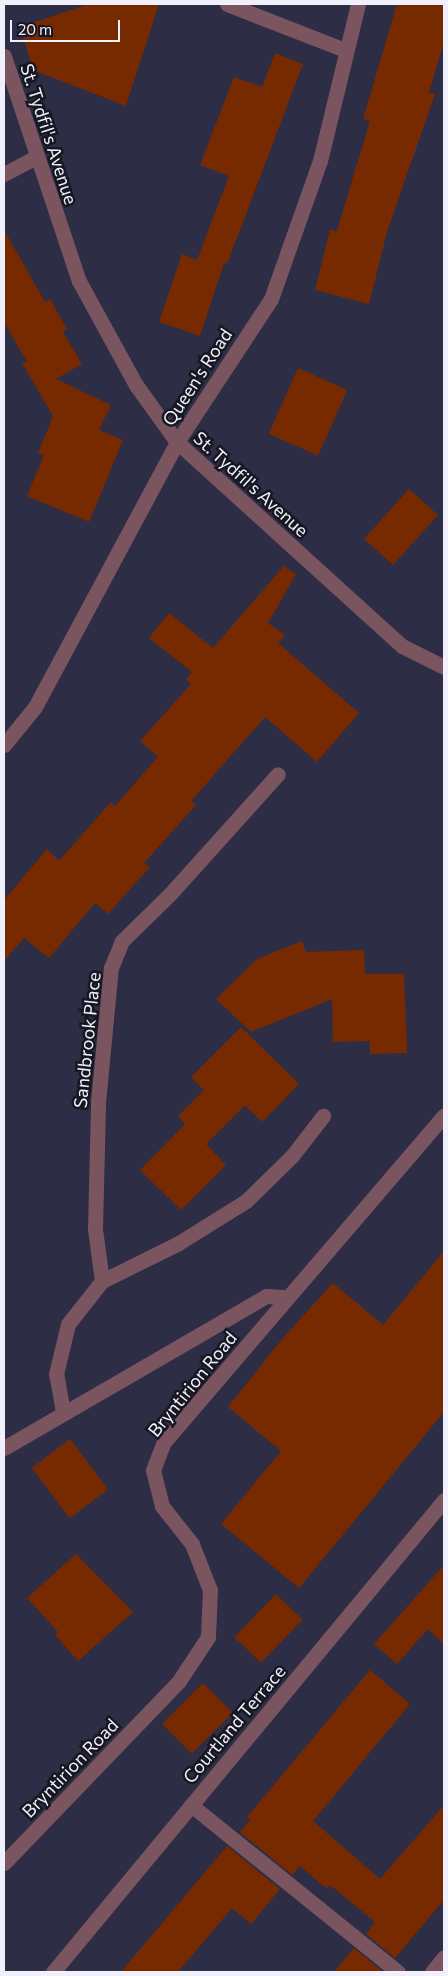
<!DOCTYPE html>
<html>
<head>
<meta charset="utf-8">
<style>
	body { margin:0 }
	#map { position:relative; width:448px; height:1976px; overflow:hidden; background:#2d2d45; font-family:Commissioner,sans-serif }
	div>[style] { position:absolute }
	.building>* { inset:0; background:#772a00; transform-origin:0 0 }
	.minor>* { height:15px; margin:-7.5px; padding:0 7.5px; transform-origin:7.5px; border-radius:7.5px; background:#7a545f }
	span { translate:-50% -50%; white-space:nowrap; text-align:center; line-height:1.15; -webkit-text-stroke:5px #171721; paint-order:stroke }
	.street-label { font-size:18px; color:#f0f1fd }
	.frame { position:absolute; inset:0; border:5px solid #f0f1fd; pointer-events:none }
	.scale { position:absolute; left:10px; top:20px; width:110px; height:22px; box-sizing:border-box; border:2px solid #f0f1fd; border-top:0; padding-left:6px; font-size:15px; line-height:18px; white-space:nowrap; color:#f0f1fd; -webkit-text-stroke:4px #171721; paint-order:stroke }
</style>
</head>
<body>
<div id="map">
	<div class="building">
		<div style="clip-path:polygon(89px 4px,159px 4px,126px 106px,33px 70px,20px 27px)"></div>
		<div style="clip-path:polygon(397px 4px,444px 4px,444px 41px,429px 93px,435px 94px,387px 232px,369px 304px,315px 290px,330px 230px,337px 231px,370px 121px,363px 119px)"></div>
		<div style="clip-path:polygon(275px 53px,303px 64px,227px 264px,224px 263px,200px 336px,159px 322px,182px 254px,197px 260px,229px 176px,200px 165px,234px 77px,262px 87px)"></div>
		<div style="clip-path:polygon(4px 230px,45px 302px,50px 299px,67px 329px,63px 332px,82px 364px,56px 379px,111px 405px,99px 430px,123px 440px,89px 522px,27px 496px,44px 455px,38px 453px,53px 416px,22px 363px,27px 362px,4px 322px)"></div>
		<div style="left:298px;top:368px;width:54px;height:72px;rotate:24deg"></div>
		<div style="left:409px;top:489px;width:39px;height:67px;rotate:42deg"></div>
		<div style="clip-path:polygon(284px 566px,296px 574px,268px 623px,285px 635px,278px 643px,359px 713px,317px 762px,265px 717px,191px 801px,196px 805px,144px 863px,150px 867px,108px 914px,95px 903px,49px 958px,24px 938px,4px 961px,4px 900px,47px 849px,59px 861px,111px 802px,115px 806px,158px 757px,140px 741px,191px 684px,186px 680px,192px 672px,149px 638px,169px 613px,213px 648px)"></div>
		<div style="clip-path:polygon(302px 941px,306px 952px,364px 950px,365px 974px,404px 974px,407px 1053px,370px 1054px,370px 1041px,333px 1042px,332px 999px,251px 1032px,216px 999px,257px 959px)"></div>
		<div style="clip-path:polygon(241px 1027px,299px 1084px,262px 1122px,245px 1105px,206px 1144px,226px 1165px,181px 1210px,140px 1170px,185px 1124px,178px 1116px,204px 1090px,191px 1077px)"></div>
		<div style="clip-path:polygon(444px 1251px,444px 1412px,299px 1588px,221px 1524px,281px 1451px,228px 1407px,282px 1339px,333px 1283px,383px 1325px)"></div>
		<div style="left:70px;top:1439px;width:63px;height:48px;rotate:53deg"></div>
		<div style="clip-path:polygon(76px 1554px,133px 1612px,78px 1661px,55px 1635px,58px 1632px,27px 1598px)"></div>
		<div style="clip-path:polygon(444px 1565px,444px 1644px,428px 1629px,397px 1664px,374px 1644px)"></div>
		<div style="left:276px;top:1594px;width:37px;height:60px;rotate:44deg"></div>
		<div style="clip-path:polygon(370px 1670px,410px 1704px,313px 1821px,380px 1879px,444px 1805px,444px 1900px,395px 1958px,366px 1934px,375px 1922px,330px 1885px,327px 1889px,300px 1866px,292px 1875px,240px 1832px,250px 1820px,247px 1817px)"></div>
		<div style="left:203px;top:1683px;width:42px;height:58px;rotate:45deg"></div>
		<div style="clip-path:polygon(227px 1846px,280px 1889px,251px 1924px,232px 1908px,178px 1972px,121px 1972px)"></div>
		<div style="clip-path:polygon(354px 1948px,383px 1972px,334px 1972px)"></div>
	</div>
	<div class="minor">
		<div style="left:227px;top:4px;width:127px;rotate:21.3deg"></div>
		<div style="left:4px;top:56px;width:237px;rotate:71.6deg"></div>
		<div style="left:79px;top:281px;width:119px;rotate:61.3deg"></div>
		<div style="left:136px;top:385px;width:70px;rotate:54.3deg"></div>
		<div style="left:177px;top:442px;width:304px;rotate:42.2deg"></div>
		<div style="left:402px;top:646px;width:47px;rotate:26.6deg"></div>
		<div style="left:4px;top:174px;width:36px;rotate:-28deg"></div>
		<div style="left:4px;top:745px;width:49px;rotate:-50.8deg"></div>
		<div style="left:35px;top:707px;width:301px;rotate:-61.8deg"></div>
		<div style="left:177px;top:442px;width:171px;rotate:-56.7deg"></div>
		<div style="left:271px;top:299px;width:146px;rotate:-70.5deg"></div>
		<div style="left:320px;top:161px;width:162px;rotate:-76.4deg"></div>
		<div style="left:102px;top:1281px;width:52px;rotate:-97.7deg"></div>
		<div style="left:95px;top:1229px;width:127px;rotate:-88.6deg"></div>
		<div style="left:98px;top:1102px;width:135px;rotate:-84.5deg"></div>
		<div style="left:111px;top:968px;width:29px;rotate:-68deg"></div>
		<div style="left:122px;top:941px;width:67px;rotate:-44.4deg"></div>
		<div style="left:170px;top:894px;width:161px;rotate:-48deg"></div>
		<div style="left:63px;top:1412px;width:39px;rotate:-100deg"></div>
		<div style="left:56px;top:1374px;width:51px;rotate:-76.5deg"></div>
		<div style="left:68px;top:1324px;width:55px;rotate:-51.7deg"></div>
		<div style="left:102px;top:1281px;width:84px;rotate:-26.3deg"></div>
		<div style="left:177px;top:1244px;width:81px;rotate:-31.9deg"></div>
		<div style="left:246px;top:1201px;width:64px;rotate:-44.4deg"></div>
		<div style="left:292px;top:1156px;width:51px;rotate:-52.2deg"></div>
		<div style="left:4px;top:1448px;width:303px;rotate:-30.1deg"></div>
		<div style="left:266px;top:1296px;width:22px;rotate:3deg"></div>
		<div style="left:191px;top:1805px;width:266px;rotate:38.9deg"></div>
		<div style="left:4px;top:1863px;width:252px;rotate:-46.1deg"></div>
		<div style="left:179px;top:1681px;width:53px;rotate:-56.6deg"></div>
		<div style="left:208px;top:1637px;width:47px;rotate:-87.6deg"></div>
		<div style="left:210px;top:1590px;width:49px;rotate:-111.4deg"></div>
		<div style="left:192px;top:1544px;width:48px;rotate:-128.3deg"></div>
		<div style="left:162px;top:1506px;width:37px;rotate:-104deg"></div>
		<div style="left:153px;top:1470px;width:30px;rotate:-69deg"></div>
		<div style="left:164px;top:1442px;width:430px;rotate:-49.4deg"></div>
		<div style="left:53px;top:1972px;width:613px;rotate:-50.36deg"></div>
		<div style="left:432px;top:1972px;width:19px;rotate:-51deg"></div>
	</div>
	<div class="street-label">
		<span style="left:49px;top:134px;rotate:72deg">St. Tydfil's Avenue</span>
		<span style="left:197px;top:377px;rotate:-57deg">Queen's Road</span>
		<span style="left:251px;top:484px;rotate:42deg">St. Tydfil's Avenue</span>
		<span style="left:87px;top:1040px;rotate:-84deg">Sandbrook Place</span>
		<span style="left:192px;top:1384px;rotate:-51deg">Bryntirion Road</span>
		<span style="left:234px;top:1724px;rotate:-50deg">Courtland Terrace</span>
		<span style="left:70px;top:1768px;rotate:-46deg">Bryntirion Road</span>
	</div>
	<div class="frame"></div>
	<div class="scale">20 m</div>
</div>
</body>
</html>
